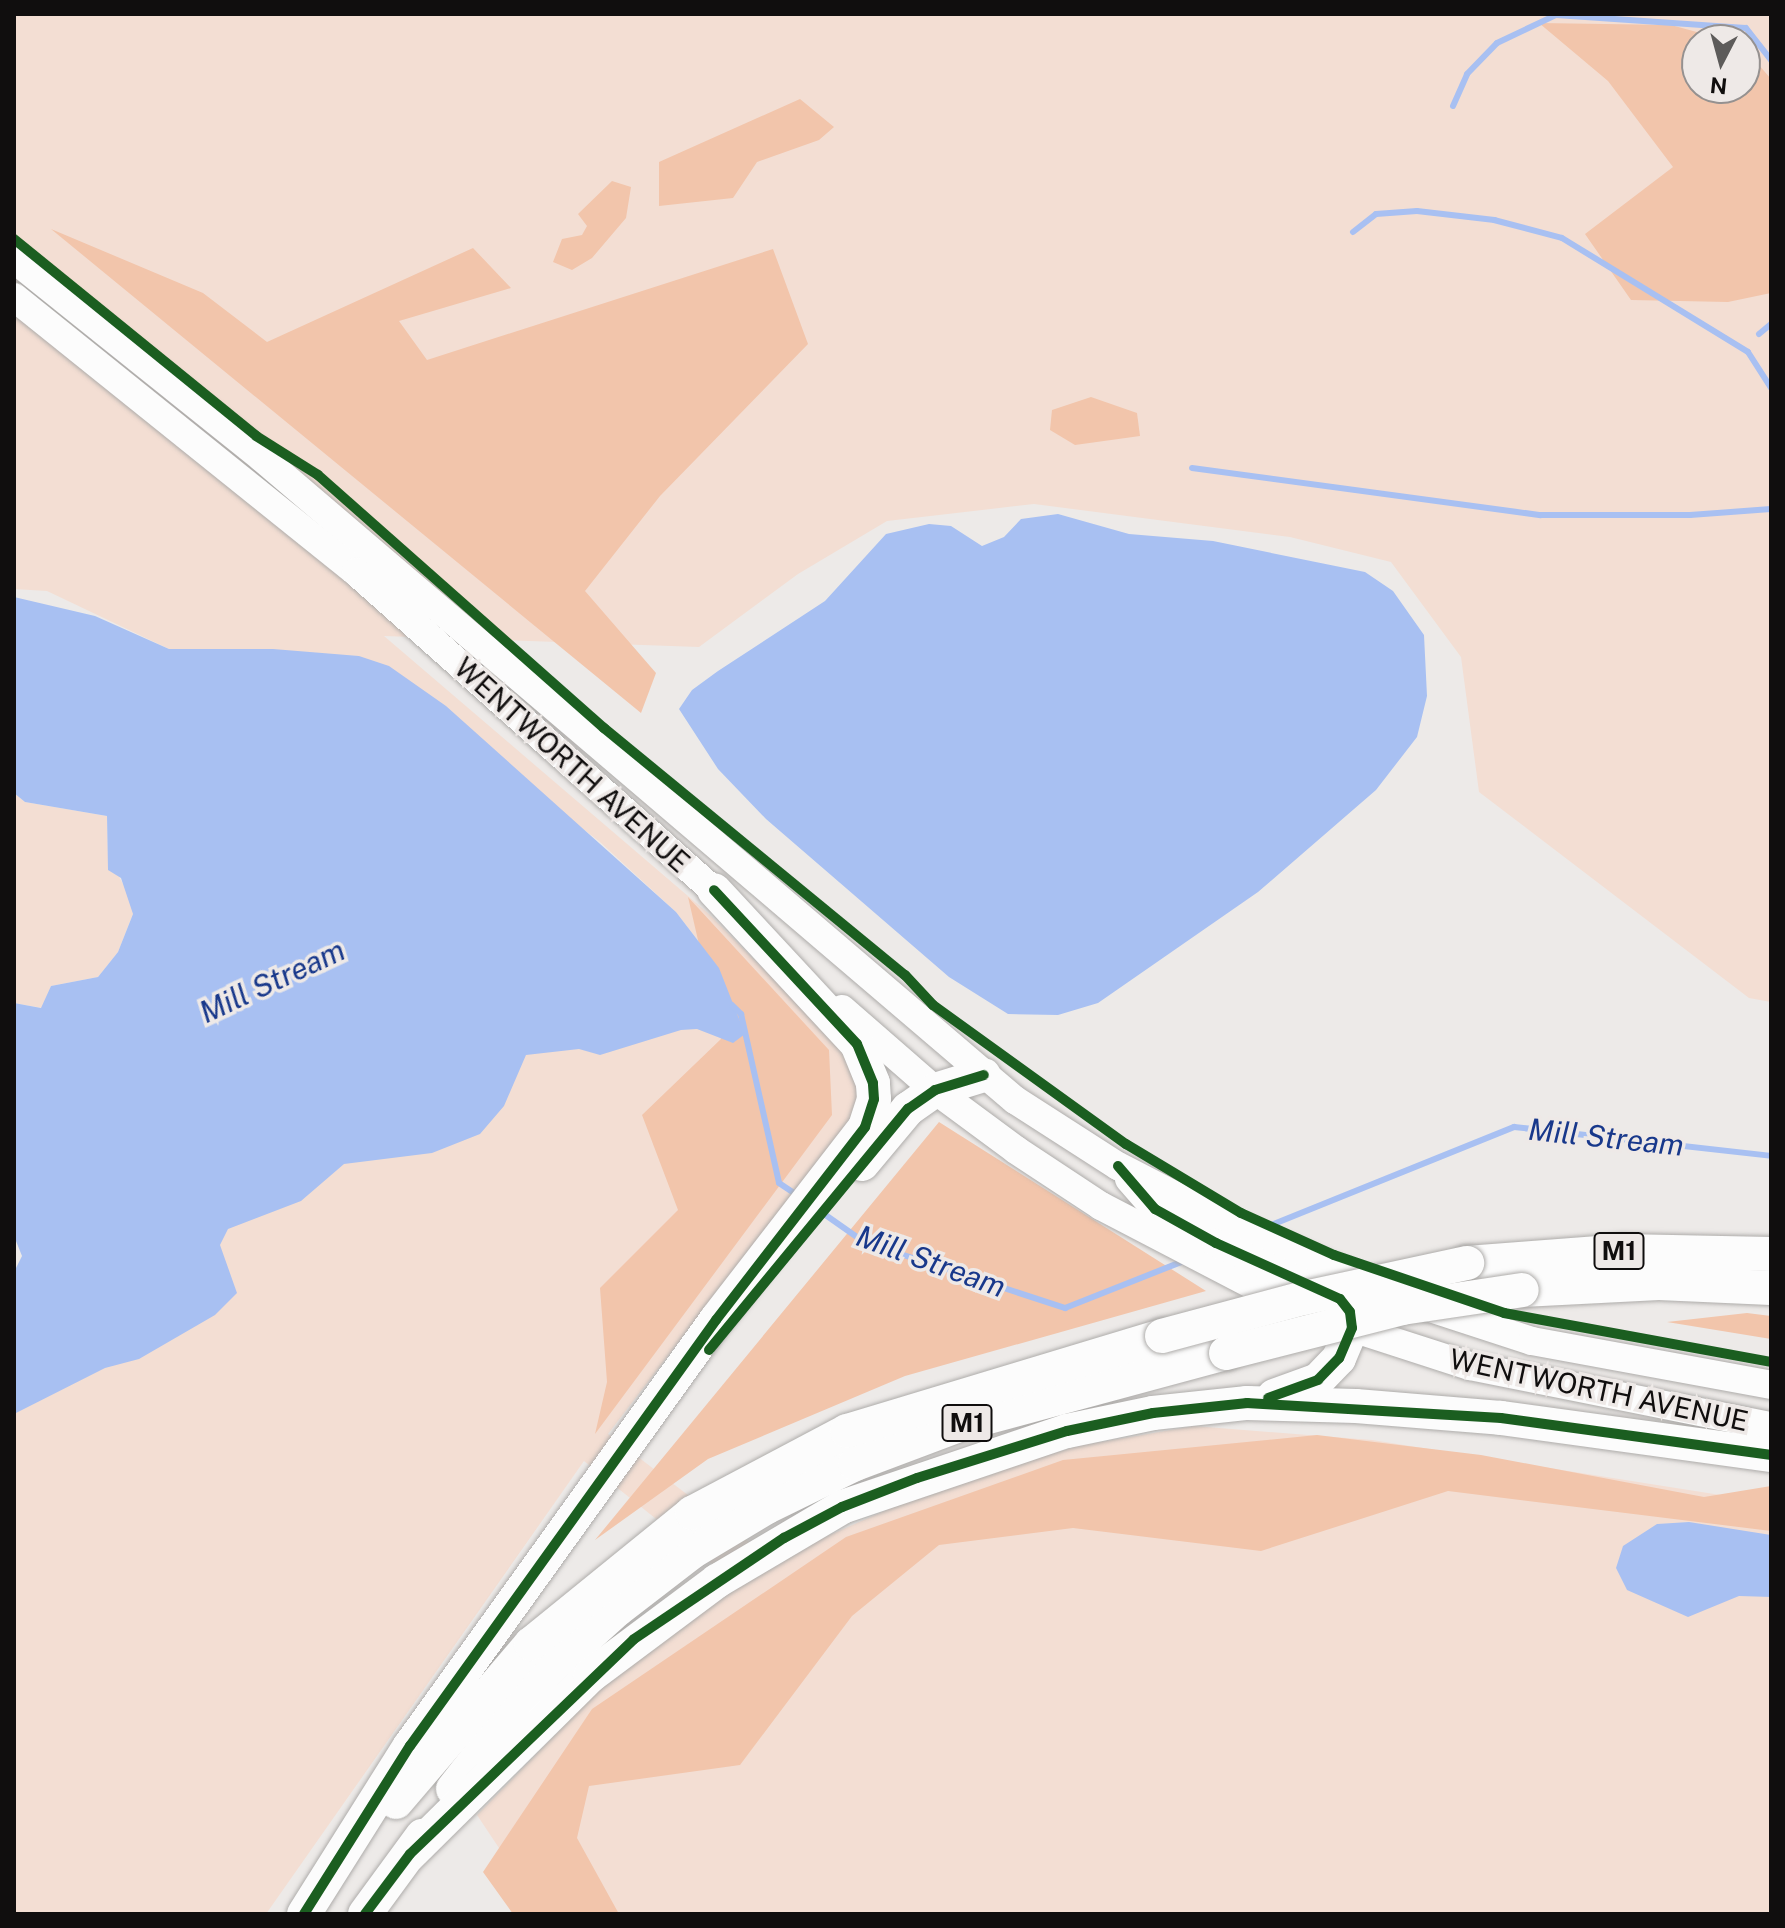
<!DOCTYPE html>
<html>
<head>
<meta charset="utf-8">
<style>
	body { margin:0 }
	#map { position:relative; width:1785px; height:1928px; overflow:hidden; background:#edeae8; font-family:"Public Sans",sans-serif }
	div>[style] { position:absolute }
	.green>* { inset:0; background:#f3ded3 }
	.forest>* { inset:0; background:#f2c5ab }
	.water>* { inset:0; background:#a8c0f2 }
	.stream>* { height:6px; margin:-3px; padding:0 3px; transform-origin:3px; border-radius:3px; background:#a8c0f2 }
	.roads { filter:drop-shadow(0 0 2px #aeacaa) drop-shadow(0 0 2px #aeacaa) }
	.primary>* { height:28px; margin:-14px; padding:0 14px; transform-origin:14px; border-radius:14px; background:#fcfcfc }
	.motorway>* { height:34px; margin:-17px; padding:0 17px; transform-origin:17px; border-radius:17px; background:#fcfcfc }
	.bridges { filter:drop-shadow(0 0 2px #aeacaa) drop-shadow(0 0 2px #aeacaa) }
	.motorway-bridge>* { height:34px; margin:-17px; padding:0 17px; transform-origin:17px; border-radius:17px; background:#fcfcfc }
	.cycleway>* { height:10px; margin:-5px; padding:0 5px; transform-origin:5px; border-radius:5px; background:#1b5e20 }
	span { translate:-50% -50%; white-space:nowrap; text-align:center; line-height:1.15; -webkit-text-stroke:7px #eee9e7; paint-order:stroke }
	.shield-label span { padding:2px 6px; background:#eee9e7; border:2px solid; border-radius:6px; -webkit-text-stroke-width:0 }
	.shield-label { font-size:26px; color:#100e0e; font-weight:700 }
	.street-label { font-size:28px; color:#100e0e }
	.water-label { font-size:30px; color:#18388b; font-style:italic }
	.frame { position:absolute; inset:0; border:16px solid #100e0e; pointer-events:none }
	.north { position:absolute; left:1681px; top:24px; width:80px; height:80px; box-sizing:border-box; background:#eee9e7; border:2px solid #959190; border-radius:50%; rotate:186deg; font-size:22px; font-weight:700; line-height:32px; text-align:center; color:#100e0e }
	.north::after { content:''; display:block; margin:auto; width:28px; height:36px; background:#5d5b5a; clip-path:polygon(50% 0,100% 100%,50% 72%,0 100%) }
</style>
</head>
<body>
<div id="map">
	<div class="green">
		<div style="clip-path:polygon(evenodd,14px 14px,1771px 14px,1771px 1002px,1749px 998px,1479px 792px,1461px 657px,1391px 562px,1290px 537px,1034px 504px,887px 521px,798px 574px,699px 647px,384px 636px,709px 914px,854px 1060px,864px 1101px,608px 1434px,773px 1560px,934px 1489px,1078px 1446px,1194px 1426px,1372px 1440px,1771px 1503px,1771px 1914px,543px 1914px,477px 1815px,604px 1685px,737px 1584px,584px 1461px,266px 1914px,14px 1914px,14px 1310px,706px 951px,676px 912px,600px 842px,359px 656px,169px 649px,47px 591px,14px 589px,14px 14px,1697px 40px,1745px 40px,1745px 88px,1697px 88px,1697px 40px)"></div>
		<div style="clip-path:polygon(14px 793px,25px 802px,107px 816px,108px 856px,130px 897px,133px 914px,118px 952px,98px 977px,51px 986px,42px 1008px,14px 1003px)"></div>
	</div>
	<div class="forest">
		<div style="clip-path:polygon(1539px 23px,1671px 25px,1726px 40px,1697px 40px,1697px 88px,1745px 88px,1745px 49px,1771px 79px,1771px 293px,1728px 302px,1631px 300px,1585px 234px,1673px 167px,1608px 81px)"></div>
		<div style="clip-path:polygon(800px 99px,834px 127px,819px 140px,757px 162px,733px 198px,659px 206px,659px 162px)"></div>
		<div style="clip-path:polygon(612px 181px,631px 187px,626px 218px,592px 258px,572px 270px,553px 262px,562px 239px,582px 235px,587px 226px,578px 214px)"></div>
		<div style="clip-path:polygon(51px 229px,203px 293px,267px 342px,473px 248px,511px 288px,399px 321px,427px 360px,773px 249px,808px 344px,660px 496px,585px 591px,656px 673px,641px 713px)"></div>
		<div style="clip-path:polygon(1091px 397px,1137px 413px,1140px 436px,1075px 445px,1050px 430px,1052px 410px)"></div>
		<div style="clip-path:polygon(688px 897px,829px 1050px,832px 1115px,595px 1434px,607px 1382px,600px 1288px,678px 1210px,642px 1115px,721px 1039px)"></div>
		<div style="clip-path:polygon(939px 1122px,1206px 1291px,905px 1376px,708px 1459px,595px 1540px)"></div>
		<div style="clip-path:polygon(1747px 1313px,1771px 1316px,1771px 1339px,1667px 1322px)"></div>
		<div style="clip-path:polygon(1317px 1435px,1481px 1455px,1704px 1497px,1771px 1486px,1771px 1531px,1448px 1491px,1261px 1551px,1073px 1528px,939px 1545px,852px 1616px,740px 1765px,589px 1786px,577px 1838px,619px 1914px,513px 1914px,483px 1872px,592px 1709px,846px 1537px,1063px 1460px)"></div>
	</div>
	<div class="water">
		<div style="clip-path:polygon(1058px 514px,1129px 534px,1213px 541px,1365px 572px,1393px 591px,1424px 635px,1427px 696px,1417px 737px,1376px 790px,1258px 892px,1098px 1003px,1058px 1015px,1008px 1014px,949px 977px,766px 819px,718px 769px,679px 709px,692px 690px,718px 671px,825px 601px,886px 534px,929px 524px,951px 526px,982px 546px,1004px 537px,1021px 519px)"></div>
		<div style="clip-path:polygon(14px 597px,95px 616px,169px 649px,273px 649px,359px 656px,389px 666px,446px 706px,676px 912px,719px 968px,745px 1034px,733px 1043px,697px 1029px,681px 1030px,600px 1055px,579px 1049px,526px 1055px,504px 1106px,480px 1134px,432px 1153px,344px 1164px,301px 1201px,228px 1229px,220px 1245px,237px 1293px,215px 1315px,139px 1359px,105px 1368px,14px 1414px,14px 1272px,22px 1256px,14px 1236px,14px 1003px,41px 1008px,51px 986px,98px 977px,118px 952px,133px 914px,121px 878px,108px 870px,107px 816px,25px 802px,14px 793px)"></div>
		<div style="clip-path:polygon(1689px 1522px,1771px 1535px,1771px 1597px,1739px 1596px,1688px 1617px,1627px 1590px,1616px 1568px,1623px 1546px,1657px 1524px)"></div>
	</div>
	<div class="stream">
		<div style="left:1453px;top:106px;width:35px;rotate:-66deg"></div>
		<div style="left:1467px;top:74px;width:43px;rotate:-45.9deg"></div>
		<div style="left:1497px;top:43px;width:65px;rotate:-25.4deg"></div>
		<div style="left:1556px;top:15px;width:190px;rotate:3.9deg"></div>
		<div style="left:1746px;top:28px;width:41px;rotate:52deg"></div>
		<div style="left:1353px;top:232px;width:29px;rotate:-38deg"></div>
		<div style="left:1376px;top:214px;width:41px;rotate:-4.2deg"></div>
		<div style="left:1417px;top:211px;width:78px;rotate:6.7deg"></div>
		<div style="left:1494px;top:220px;width:70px;rotate:14.8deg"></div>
		<div style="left:1562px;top:238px;width:218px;rotate:31.5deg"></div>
		<div style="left:1748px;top:352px;width:43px;rotate:57.4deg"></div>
		<div style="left:1759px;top:334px;width:16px;rotate:-40deg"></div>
		<div style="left:1192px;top:468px;width:352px;rotate:7.7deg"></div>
		<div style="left:1541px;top:515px;width:149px"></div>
		<div style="left:1690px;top:515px;width:81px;rotate:-4.2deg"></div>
		<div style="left:732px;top:1005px;width:13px;rotate:45deg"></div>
		<div style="left:741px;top:1014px;width:173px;rotate:77.3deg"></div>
		<div style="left:779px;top:1183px;width:23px;rotate:34deg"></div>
		<div style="left:817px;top:1209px;width:57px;rotate:35.1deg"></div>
		<div style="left:864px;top:1242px;width:212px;rotate:18.2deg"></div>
		<div style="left:1065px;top:1308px;width:128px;rotate:-21.6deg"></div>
		<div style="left:1264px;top:1228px;width:270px;rotate:-22deg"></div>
		<div style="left:1514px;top:1127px;width:259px;rotate:6.4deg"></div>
	</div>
	<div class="roads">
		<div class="primary">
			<div style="left:14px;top:259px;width:317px;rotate:38.7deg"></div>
			<div style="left:261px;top:457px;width:991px;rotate:40.46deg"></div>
			<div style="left:1015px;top:1100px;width:122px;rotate:32.7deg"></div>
			<div style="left:1118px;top:1166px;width:140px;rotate:27.3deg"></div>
			<div style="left:1242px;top:1230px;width:146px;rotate:23deg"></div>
			<div style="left:14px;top:297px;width:439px;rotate:38.8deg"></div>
			<div style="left:356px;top:572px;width:501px;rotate:41.68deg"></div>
			<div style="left:842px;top:1009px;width:123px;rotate:41.1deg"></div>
			<div style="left:935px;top:1090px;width:101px;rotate:36.5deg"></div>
			<div style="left:1016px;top:1150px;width:102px;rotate:33.4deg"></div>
			<div style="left:1101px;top:1206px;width:171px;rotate:27.5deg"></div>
			<div style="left:1253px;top:1285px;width:108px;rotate:23.5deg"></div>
			<div style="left:1352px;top:1328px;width:124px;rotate:17.9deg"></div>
			<div style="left:1470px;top:1366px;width:307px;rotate:11.3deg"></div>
			<div style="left:1129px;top:1179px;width:40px;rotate:49deg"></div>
			<div style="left:1155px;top:1209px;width:70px;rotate:29.1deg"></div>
			<div style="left:1216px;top:1243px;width:128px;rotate:24.4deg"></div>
			<div style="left:1418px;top:1304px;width:120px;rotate:18deg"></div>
			<div style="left:1532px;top:1341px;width:243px;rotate:10.4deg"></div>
		</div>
		<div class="motorway">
			<div style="left:862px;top:1164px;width:72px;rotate:-50.1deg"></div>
			<div style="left:908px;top:1109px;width:33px;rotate:-35deg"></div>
			<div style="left:935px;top:1090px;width:51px;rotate:-17deg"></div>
			<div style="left:1467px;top:1263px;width:155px;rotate:-4.4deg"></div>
			<div style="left:1622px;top:1251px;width:149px;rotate:1.2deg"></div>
			<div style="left:1522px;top:1290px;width:137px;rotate:-2.9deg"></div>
			<div style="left:1659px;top:1283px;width:112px;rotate:2.6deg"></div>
			<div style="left:1274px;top:1396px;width:47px;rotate:-20deg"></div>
			<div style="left:1318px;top:1380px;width:30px;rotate:-46deg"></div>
			<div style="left:1339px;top:1358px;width:33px;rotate:-67deg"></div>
			<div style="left:453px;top:1789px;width:135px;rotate:-51.9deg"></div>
			<div style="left:536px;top:1683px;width:110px;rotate:-42.1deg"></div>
			<div style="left:618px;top:1609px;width:93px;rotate:-37.6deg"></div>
			<div style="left:692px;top:1552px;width:87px;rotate:-31deg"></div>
			<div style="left:767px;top:1507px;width:98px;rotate:-26deg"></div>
			<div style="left:855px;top:1464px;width:111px;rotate:-20.6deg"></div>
			<div style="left:959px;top:1425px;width:277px;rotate:-15.1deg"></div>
			<div style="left:396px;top:1802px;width:208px;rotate:-49.5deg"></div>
			<div style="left:531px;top:1644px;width:208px;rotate:-39.1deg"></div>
			<div style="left:692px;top:1513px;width:175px;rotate:-27.9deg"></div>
			<div style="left:847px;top:1431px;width:329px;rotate:-16.8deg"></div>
			<div style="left:410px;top:1854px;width:253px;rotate:-44.7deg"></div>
			<div style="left:590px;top:1676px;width:159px;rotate:-36.8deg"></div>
			<div style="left:717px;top:1581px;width:145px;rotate:-30.6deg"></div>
			<div style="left:842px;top:1507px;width:237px;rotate:-18.7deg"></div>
			<div style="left:1067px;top:1431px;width:88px;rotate:-11.8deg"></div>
			<div style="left:1153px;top:1413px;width:95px;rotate:-6.1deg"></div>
			<div style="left:1247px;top:1403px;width:109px;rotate:1.6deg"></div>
			<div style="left:1356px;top:1406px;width:145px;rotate:4.7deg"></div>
			<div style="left:1501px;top:1418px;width:273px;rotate:7.8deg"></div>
			<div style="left:304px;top:1914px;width:199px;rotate:-57.8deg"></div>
			<div style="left:410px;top:1746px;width:525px;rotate:-54.31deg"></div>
			<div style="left:716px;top:1320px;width:244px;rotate:-52.3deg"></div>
			<div style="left:865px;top:1127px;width:29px;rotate:-72deg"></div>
			<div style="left:874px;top:1099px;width:16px;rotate:-94deg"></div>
			<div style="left:873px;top:1083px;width:42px;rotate:-112.3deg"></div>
			<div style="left:857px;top:1044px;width:210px;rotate:-132.9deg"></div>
			<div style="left:365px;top:1914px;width:97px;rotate:-53.8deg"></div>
		</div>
	</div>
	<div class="bridges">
		<div class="motorway-bridge">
			<div style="left:1162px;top:1336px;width:147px;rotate:-15deg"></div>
			<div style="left:1304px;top:1298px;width:167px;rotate:-12.1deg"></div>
			<div style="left:1226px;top:1353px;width:182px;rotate:-14.3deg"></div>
			<div style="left:1402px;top:1308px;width:121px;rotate:-8.5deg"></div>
		</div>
	</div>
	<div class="cycleway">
		<div style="left:14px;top:239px;width:312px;rotate:39.1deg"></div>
		<div style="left:256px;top:436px;width:73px;rotate:32.2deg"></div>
		<div style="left:318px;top:475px;width:382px;rotate:41.5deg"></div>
		<div style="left:604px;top:728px;width:389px;rotate:39.4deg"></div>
		<div style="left:905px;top:975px;width:41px;rotate:47deg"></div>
		<div style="left:933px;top:1005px;width:238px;rotate:35.8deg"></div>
		<div style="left:1126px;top:1144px;width:134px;rotate:31deg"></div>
		<div style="left:1241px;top:1213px;width:102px;rotate:24.3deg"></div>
		<div style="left:1334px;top:1255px;width:180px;rotate:18.8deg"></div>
		<div style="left:1504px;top:1313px;width:271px;rotate:10.4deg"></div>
		<div style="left:1118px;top:1166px;width:57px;rotate:49.3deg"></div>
		<div style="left:1155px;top:1209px;width:70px;rotate:29.1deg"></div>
		<div style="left:1216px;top:1243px;width:136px;rotate:24.3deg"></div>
		<div style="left:1340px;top:1299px;width:16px;rotate:52deg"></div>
		<div style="left:1350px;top:1312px;width:16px;rotate:83deg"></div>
		<div style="left:1352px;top:1328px;width:33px;rotate:113deg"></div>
		<div style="left:1339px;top:1358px;width:30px;rotate:134deg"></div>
		<div style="left:1318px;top:1380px;width:53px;rotate:160.2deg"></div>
		<div style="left:709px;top:1350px;width:313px;rotate:-50.5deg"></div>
		<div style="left:908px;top:1109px;width:33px;rotate:-35deg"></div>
		<div style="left:935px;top:1090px;width:51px;rotate:-17deg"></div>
		<div style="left:304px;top:1914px;width:199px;rotate:-57.8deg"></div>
		<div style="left:410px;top:1746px;width:525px;rotate:-54.31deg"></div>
		<div style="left:716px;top:1320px;width:244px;rotate:-52.3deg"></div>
		<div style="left:865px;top:1127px;width:29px;rotate:-72deg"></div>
		<div style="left:874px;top:1099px;width:16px;rotate:-94deg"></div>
		<div style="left:873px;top:1083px;width:42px;rotate:-112.3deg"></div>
		<div style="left:857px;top:1044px;width:210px;rotate:-132.9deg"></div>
		<div style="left:365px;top:1914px;width:75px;rotate:-53.1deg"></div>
		<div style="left:410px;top:1854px;width:310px;rotate:-43.8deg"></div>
		<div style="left:634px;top:1639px;width:181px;rotate:-34deg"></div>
		<div style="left:784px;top:1538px;width:66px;rotate:-28.1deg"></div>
		<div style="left:842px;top:1507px;width:80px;rotate:-21.1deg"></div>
		<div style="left:917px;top:1478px;width:157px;rotate:-17.4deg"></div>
		<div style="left:1067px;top:1431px;width:88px;rotate:-11.8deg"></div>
		<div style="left:1153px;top:1413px;width:95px;rotate:-6.1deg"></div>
		<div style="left:1247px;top:1403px;width:254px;rotate:3.4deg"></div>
		<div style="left:1501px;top:1418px;width:273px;rotate:7.8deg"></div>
	</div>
	<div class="shield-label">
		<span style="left:1619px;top:1251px">M1</span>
		<span style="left:967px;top:1423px">M1</span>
	</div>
	<div class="street-label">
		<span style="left:572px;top:765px;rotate:42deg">WENTWORTH AVENUE</span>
		<span style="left:1599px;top:1390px;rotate:12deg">WENTWORTH AVENUE</span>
	</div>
	<div class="water-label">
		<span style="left:272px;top:981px;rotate:-25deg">Mill Stream</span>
		<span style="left:1606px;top:1137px;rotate:6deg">Mill Stream</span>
		<span style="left:931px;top:1261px;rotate:20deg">Mill Stream</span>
	</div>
	<div class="frame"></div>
	<div class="north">N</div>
</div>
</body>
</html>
